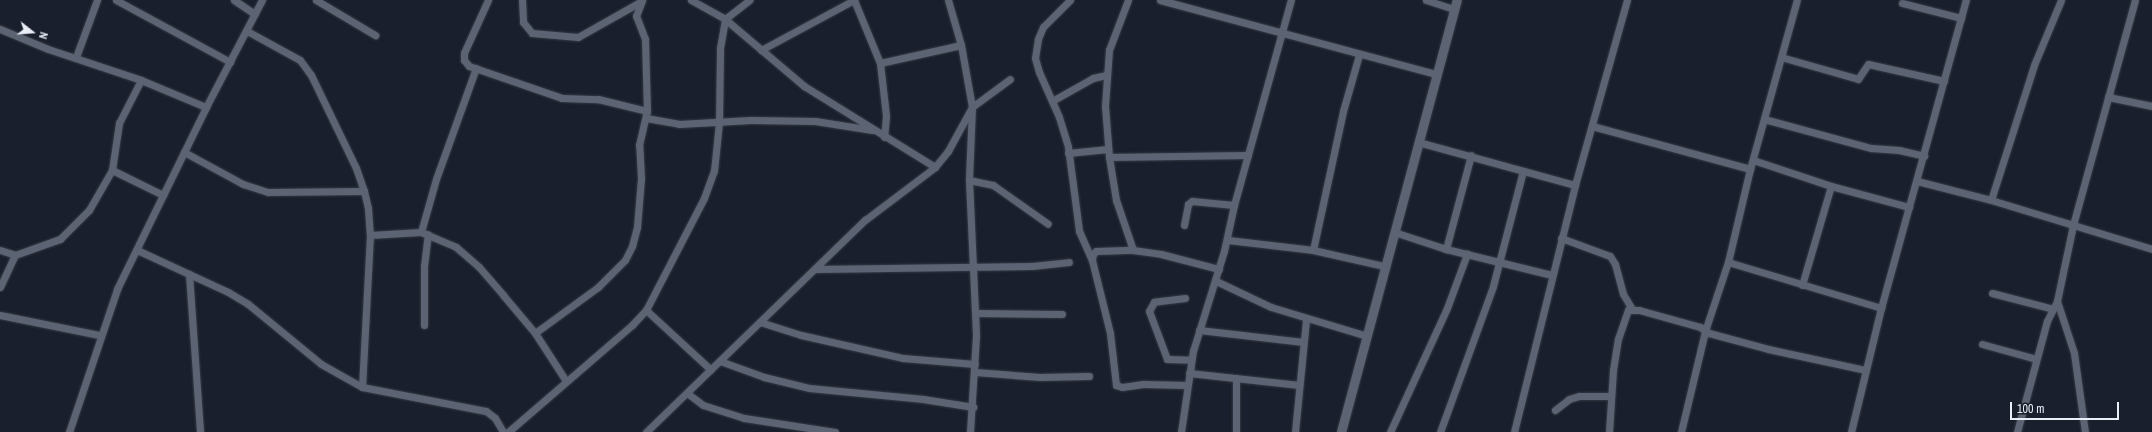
<!DOCTYPE html>
<html>
<head>
<meta charset="utf-8">
<style>
	body { margin:0 }
	#map { position:relative; width:2152px; height:432px; overflow:hidden; background:#191f2c; font-family:"Archivo Narrow",sans-serif }
	div>[style] { position:absolute }
	.roads { filter:drop-shadow(0 0 1px #373b46) drop-shadow(0 0 1px #373b46) }
	.minor>* { height:7px; margin:-3.5px; padding:0 3.5px; transform-origin:3.5px; border-radius:3.5px; background:#5c6473 }
	.tertiary>* { height:9px; margin:-4.5px; padding:0 4.5px; transform-origin:4.5px; border-radius:4.5px; background:#5c6473 }
	span { translate:-50% -50%; white-space:nowrap; text-align:center; line-height:1.15; -webkit-text-stroke:3px #191f2c; paint-order:stroke }
	.north { position:absolute; left:12px; top:12px; width:40px; height:40px; -webkit-text-stroke:3px #191f2c; paint-order:stroke; rotate:107deg; font-size:11px; font-weight:700; line-height:16px; text-align:center; color:#eaeef7 }
	.north::after { content:''; display:block; margin:auto; width:14px; height:18px; background:#eaeef7; clip-path:polygon(50% 0,100% 100%,50% 72%,0 100%) }
	.scale { position:absolute; left:2010px; top:402px; width:109px; height:18px; box-sizing:border-box; border:2px solid #eaeef7; border-top:0; padding-left:5px; font-size:12px; line-height:14px; white-space:nowrap; color:#eaeef7; -webkit-text-stroke:3px #191f2c; paint-order:stroke }
</style>
</head>
<body>
<div id="map">
	<div class="roads">
		<div class="minor">
			<div style="left:116px;top:0;width:130px;rotate:28.5deg"></div>
			<div style="left:234px;top:0;width:25px;rotate:34deg"></div>
			<div style="left:316px;top:0;width:69px;rotate:30.7deg"></div>
			<div style="left:488px;top:0;width:58px;rotate:114.4deg"></div>
			<div style="left:464px;top:53px;width:7px;rotate:90deg"></div>
			<div style="left:464px;top:60px;width:8px;rotate:50deg"></div>
			<div style="left:469px;top:66px;width:98px;rotate:19deg"></div>
			<div style="left:562px;top:98px;width:36px;rotate:2deg"></div>
			<div style="left:598px;top:99px;width:50px;rotate:13.8deg"></div>
			<div style="left:522px;top:0;width:22px;rotate:87deg"></div>
			<div style="left:523px;top:22px;width:14px;rotate:51deg"></div>
			<div style="left:532px;top:33px;width:46px;rotate:5deg"></div>
			<div style="left:578px;top:37px;width:71px;rotate:-29.4deg"></div>
			<div style="left:691px;top:0;width:39px;rotate:29deg"></div>
			<div style="left:725px;top:19px;width:104px;rotate:40.3deg"></div>
			<div style="left:804px;top:86px;width:154px;rotate:31.7deg"></div>
			<div style="left:854px;top:0;width:68px;rotate:67.6deg"></div>
			<div style="left:880px;top:63px;width:53px;rotate:83.5deg"></div>
			<div style="left:886px;top:116px;width:21px;rotate:95deg"></div>
			<div style="left:948px;top:0;width:47px;rotate:73.9deg"></div>
			<div style="left:961px;top:45px;width:63px;rotate:79.9deg"></div>
			<div style="left:972px;top:107px;width:73px;rotate:92.4deg"></div>
			<div style="left:969px;top:180px;width:156px;rotate:87.4deg"></div>
			<div style="left:976px;top:336px;width:96px;rotate:93.6deg"></div>
			<div style="left:1070px;top:0;width:38px;rotate:135deg"></div>
			<div style="left:1043px;top:27px;width:13px;rotate:113deg"></div>
			<div style="left:1038px;top:39px;width:19px;rotate:99deg"></div>
			<div style="left:1035px;top:58px;width:15px;rotate:74deg"></div>
			<div style="left:1039px;top:72px;width:49px;rotate:66deg"></div>
			<div style="left:1059px;top:117px;width:31px;rotate:73deg"></div>
			<div style="left:1068px;top:147px;width:85px;rotate:82.5deg"></div>
			<div style="left:1079px;top:231px;width:32px;rotate:66deg"></div>
			<div style="left:1128px;top:0;width:53px;rotate:110.8deg"></div>
			<div style="left:1109px;top:50px;width:56px;rotate:94.1deg"></div>
			<div style="left:1105px;top:106px;width:51px;rotate:85.5deg"></div>
			<div style="left:1109px;top:157px;width:44px;rotate:80.8deg"></div>
			<div style="left:1116px;top:200px;width:53px;rotate:71.2deg"></div>
			<div style="left:1160px;top:0;width:286px;rotate:15deg"></div>
			<div style="left:1426px;top:0;width:29px;rotate:18deg"></div>
			<div style="left:1902px;top:3px;width:61px;rotate:14.3deg"></div>
			<div style="left:0;top:29px;width:52px;rotate:22.6deg"></div>
			<div style="left:48px;top:49px;width:98px;rotate:18.4deg"></div>
			<div style="left:141px;top:80px;width:70px;rotate:22.6deg"></div>
			<div style="left:247px;top:31px;width:60px;rotate:28.7deg"></div>
			<div style="left:300px;top:60px;width:19px;rotate:54deg"></div>
			<div style="left:311px;top:75px;width:103px;rotate:64.2deg"></div>
			<div style="left:356px;top:168px;width:24px;rotate:71deg"></div>
			<div style="left:364px;top:191px;width:17px;rotate:77deg"></div>
			<div style="left:368px;top:208px;width:27px;rotate:86deg"></div>
			<div style="left:370px;top:235px;width:152px;rotate:93deg"></div>
			<div style="left:761px;top:50px;width:106px;rotate:-28.3deg"></div>
			<div style="left:76px;top:57px;width:61px;rotate:-69.8deg"></div>
			<div style="left:1781px;top:57px;width:80px;rotate:15.9deg"></div>
			<div style="left:1858px;top:79px;width:18px;rotate:-56deg"></div>
			<div style="left:1868px;top:64px;width:78px;rotate:12.6deg"></div>
			<div style="left:880px;top:63px;width:83px;rotate:-12.5deg"></div>
			<div style="left:2108px;top:97px;width:45px;rotate:11.6deg"></div>
			<div style="left:1052px;top:101px;width:47px;rotate:-29.3deg"></div>
			<div style="left:1093px;top:78px;width:13px;rotate:-13deg"></div>
			<div style="left:646px;top:118px;width:34px;rotate:10deg"></div>
			<div style="left:679px;top:124px;width:72px;rotate:-3.2deg"></div>
			<div style="left:751px;top:120px;width:64px;rotate:0.9deg"></div>
			<div style="left:815px;top:121px;width:58px;rotate:9deg"></div>
			<div style="left:1764px;top:119px;width:111px;rotate:15.2deg"></div>
			<div style="left:1871px;top:148px;width:28px;rotate:4deg"></div>
			<div style="left:1899px;top:150px;width:26px;rotate:13deg"></div>
			<div style="left:1592px;top:126px;width:164px;rotate:15.2deg"></div>
			<div style="left:1418px;top:142px;width:163px;rotate:15.3deg"></div>
			<div style="left:184px;top:152px;width:67px;rotate:28.5deg"></div>
			<div style="left:243px;top:184px;width:26px;rotate:18deg"></div>
			<div style="left:268px;top:192px;width:96px;rotate:-0.6deg"></div>
			<div style="left:1068px;top:153px;width:40px;rotate:-5.7deg"></div>
			<div style="left:1109px;top:157px;width:139px;rotate:-0.8deg"></div>
			<div style="left:1753px;top:160px;width:82px;rotate:18.4deg"></div>
			<div style="left:1831px;top:186px;width:81px;rotate:15.1deg"></div>
			<div style="left:112px;top:170px;width:57px;rotate:26.1deg"></div>
			<div style="left:969px;top:180px;width:25px;rotate:12deg"></div>
			<div style="left:993px;top:185px;width:67px;rotate:35.3deg"></div>
			<div style="left:1917px;top:181px;width:76px;rotate:14.4deg"></div>
			<div style="left:1991px;top:200px;width:168px;rotate:16.9deg"></div>
			<div style="left:1991px;top:200px;width:142px;rotate:-72.3deg"></div>
			<div style="left:2034px;top:65px;width:70px;rotate:-67.4deg"></div>
			<div style="left:1184px;top:225px;width:21px;rotate:-79deg"></div>
			<div style="left:1188px;top:204px;width:5px;rotate:-37deg"></div>
			<div style="left:1192px;top:201px;width:42px;rotate:5.4deg"></div>
			<div style="left:421px;top:232px;width:55px;rotate:-74.2deg"></div>
			<div style="left:436px;top:179px;width:118px;rotate:-70.2deg"></div>
			<div style="left:1394px;top:232px;width:55px;rotate:18.1deg"></div>
			<div style="left:1446px;top:249px;width:109px;rotate:13.8deg"></div>
			<div style="left:370px;top:235px;width:51px;rotate:-3.4deg"></div>
			<div style="left:421px;top:232px;width:38px;rotate:23deg"></div>
			<div style="left:456px;top:247px;width:30px;rotate:41deg"></div>
			<div style="left:479px;top:267px;width:37px;rotate:49deg"></div>
			<div style="left:503px;top:295px;width:50px;rotate:49.9deg"></div>
			<div style="left:535px;top:333px;width:57px;rotate:57.1deg"></div>
			<div style="left:1561px;top:238px;width:52px;rotate:20.2deg"></div>
			<div style="left:1610px;top:256px;width:9px;rotate:58deg"></div>
			<div style="left:1615px;top:264px;width:31px;rotate:75deg"></div>
			<div style="left:1623px;top:294px;width:17px;rotate:59deg"></div>
			<div style="left:1228px;top:240px;width:86px;rotate:6.7deg"></div>
			<div style="left:1313px;top:250px;width:73px;rotate:12.7deg"></div>
			<div style="left:1446px;top:249px;width:97px;rotate:-75.1deg"></div>
			<div style="left:0;top:250px;width:16px;rotate:18deg"></div>
			<div style="left:137px;top:250px;width:100px;rotate:24.8deg"></div>
			<div style="left:228px;top:292px;width:23px;rotate:31deg"></div>
			<div style="left:248px;top:304px;width:94px;rotate:39.4deg"></div>
			<div style="left:321px;top:364px;width:47px;rotate:29.3deg"></div>
			<div style="left:362px;top:387px;width:126px;rotate:11deg"></div>
			<div style="left:486px;top:411px;width:11px;rotate:38deg"></div>
			<div style="left:495px;top:418px;width:16px;rotate:60deg"></div>
			<div style="left:1313px;top:250px;width:142px;rotate:-77.8deg"></div>
			<div style="left:1343px;top:111px;width:58px;rotate:-74.1deg"></div>
			<div style="left:1728px;top:262px;width:160px;rotate:16.7deg"></div>
			<div style="left:816px;top:269px;width:216px;rotate:-0.8deg"></div>
			<div style="left:1032px;top:266px;width:37px;rotate:-6deg"></div>
			<div style="left:189px;top:274px;width:158px;rotate:86deg"></div>
			<div style="left:1216px;top:281px;width:61px;rotate:25.3deg"></div>
			<div style="left:1271px;top:307px;width:100px;rotate:16.8deg"></div>
			<div style="left:1802px;top:285px;width:103px;rotate:-73.7deg"></div>
			<div style="left:0;top:287px;width:35px;rotate:-65deg"></div>
			<div style="left:15px;top:255px;width:48px;rotate:-19.6deg"></div>
			<div style="left:60px;top:239px;width:41px;rotate:-45deg"></div>
			<div style="left:89px;top:210px;width:46px;rotate:-60.1deg"></div>
			<div style="left:112px;top:170px;width:48px;rotate:-81.5deg"></div>
			<div style="left:119px;top:123px;width:48px;rotate:-62.9deg"></div>
			<div style="left:1992px;top:293px;width:63px;rotate:14.7deg"></div>
			<div style="left:1185px;top:298px;width:31px;rotate:173deg"></div>
			<div style="left:1154px;top:302px;width:10px;rotate:119deg"></div>
			<div style="left:1149px;top:311px;width:51px;rotate:69.4deg"></div>
			<div style="left:1167px;top:359px;width:24px;rotate:2deg"></div>
			<div style="left:2057px;top:301px;width:55px;rotate:71.9deg"></div>
			<div style="left:2074px;top:353px;width:80px;rotate:82.1deg"></div>
			<div style="left:646px;top:310px;width:88px;rotate:42.7deg"></div>
			<div style="left:976px;top:313px;width:86px;rotate:0.7deg"></div>
			<div style="left:0;top:315px;width:101px;rotate:11.4deg"></div>
			<div style="left:760px;top:322px;width:43px;rotate:17.6deg"></div>
			<div style="left:801px;top:335px;width:105px;rotate:12.7deg"></div>
			<div style="left:903px;top:358px;width:72px;rotate:4.8deg"></div>
			<div style="left:424px;top:325px;width:59px;rotate:-90deg"></div>
			<div style="left:424px;top:266px;width:32px;rotate:-83deg"></div>
			<div style="left:1199px;top:330px;width:105px;rotate:6.6deg"></div>
			<div style="left:535px;top:333px;width:78px;rotate:-36.1deg"></div>
			<div style="left:598px;top:287px;width:38px;rotate:-45deg"></div>
			<div style="left:625px;top:260px;width:16px;rotate:-63deg"></div>
			<div style="left:632px;top:246px;width:20px;rotate:-75deg"></div>
			<div style="left:637px;top:227px;width:49px;rotate:-85.3deg"></div>
			<div style="left:641px;top:178px;width:33px;rotate:-93deg"></div>
			<div style="left:639px;top:145px;width:35px;rotate:-77deg"></div>
			<div style="left:647px;top:111px;width:72px;rotate:-91.6deg"></div>
			<div style="left:645px;top:39px;width:25px;rotate:-111deg"></div>
			<div style="left:636px;top:16px;width:17px;rotate:-69deg"></div>
			<div style="left:1982px;top:344px;width:56px;rotate:15.5deg"></div>
			<div style="left:720px;top:361px;width:47px;rotate:20deg"></div>
			<div style="left:764px;top:377px;width:46px;rotate:13.7deg"></div>
			<div style="left:809px;top:388px;width:115px;rotate:5.5deg"></div>
			<div style="left:923px;top:399px;width:51px;rotate:9.1deg"></div>
			<div style="left:975px;top:372px;width:65px;rotate:4.4deg"></div>
			<div style="left:1040px;top:377px;width:49px;rotate:-1.2deg"></div>
			<div style="left:1189px;top:373px;width:111px;rotate:6.2deg"></div>
			<div style="left:1236px;top:378px;width:54px;rotate:90deg"></div>
			<div style="left:1187px;top:385px;width:44px;rotate:-178.7deg"></div>
			<div style="left:1143px;top:384px;width:21px;rotate:172deg"></div>
			<div style="left:1122px;top:387px;width:6px;rotate:-162deg"></div>
			<div style="left:1116px;top:385px;width:52px;rotate:-96.6deg"></div>
			<div style="left:1110px;top:333px;width:75px;rotate:-103.9deg"></div>
			<div style="left:1092px;top:260px;width:6px;rotate:-81deg"></div>
			<div style="left:1093px;top:254px;width:4px;rotate:-45deg"></div>
			<div style="left:1096px;top:251px;width:37px;rotate:-2deg"></div>
			<div style="left:1133px;top:250px;width:28px;rotate:8deg"></div>
			<div style="left:1161px;top:254px;width:60px;rotate:14.5deg"></div>
			<div style="left:687px;top:393px;width:20px;rotate:37deg"></div>
			<div style="left:703px;top:405px;width:43px;rotate:17.6deg"></div>
			<div style="left:744px;top:418px;width:92px;rotate:8.7deg"></div>
			<div style="left:1555px;top:410px;width:18px;rotate:-38deg"></div>
			<div style="left:1569px;top:399px;width:10px;rotate:-17deg"></div>
			<div style="left:1579px;top:396px;width:31px"></div>
			<div style="left:69px;top:432px;width:151px;rotate:-71.4deg"></div>
			<div style="left:117px;top:289px;width:203px;rotate:-63.9deg"></div>
			<div style="left:206px;top:107px;width:121px;rotate:-62.4deg"></div>
			<div style="left:508px;top:432px;width:164px;rotate:-40.8deg"></div>
			<div style="left:632px;top:325px;width:21px;rotate:-47deg"></div>
			<div style="left:646px;top:310px;width:126px;rotate:-62.6deg"></div>
			<div style="left:704px;top:198px;width:29px;rotate:-70deg"></div>
			<div style="left:714px;top:171px;width:48px;rotate:-84.1deg"></div>
			<div style="left:719px;top:123px;width:75px;rotate:-89.2deg"></div>
			<div style="left:720px;top:48px;width:29px;rotate:-80deg"></div>
			<div style="left:725px;top:19px;width:31px;rotate:-38deg"></div>
			<div style="left:646px;top:432px;width:305px;rotate:-44.1deg"></div>
			<div style="left:865px;top:220px;width:88px;rotate:-37.1deg"></div>
			<div style="left:935px;top:167px;width:21px;rotate:-51deg"></div>
			<div style="left:948px;top:151px;width:50px;rotate:-61.4deg"></div>
			<div style="left:972px;top:107px;width:47px;rotate:-36.4deg"></div>
			<div style="left:1181px;top:432px;width:82px;rotate:-81.6deg"></div>
			<div style="left:1193px;top:351px;width:105px;rotate:-72.8deg"></div>
			<div style="left:1224px;top:251px;width:47px;rotate:-77.7deg"></div>
			<div style="left:1234px;top:205px;width:213px;rotate:-74.5deg"></div>
			<div style="left:1295px;top:432px;width:114px;rotate:-84.4deg"></div>
			<div style="left:1390px;top:432px;width:136px;rotate:-65.3deg"></div>
			<div style="left:1447px;top:308px;width:58px;rotate:-69.7deg"></div>
			<div style="left:1440px;top:432px;width:155px;rotate:-70deg"></div>
			<div style="left:1493px;top:286px;width:119px;rotate:-75.4deg"></div>
			<div style="left:1514px;top:432px;width:254px;rotate:-76.1deg"></div>
			<div style="left:1575px;top:185px;width:192px;rotate:-74.3deg"></div>
			<div style="left:1609px;top:432px;width:62px;rotate:-86.3deg"></div>
			<div style="left:1613px;top:370px;width:31px;rotate:-81deg"></div>
			<div style="left:1618px;top:339px;width:31px;rotate:-71deg"></div>
			<div style="left:1628px;top:310px;width:11px"></div>
			<div style="left:1639px;top:310px;width:63px;rotate:15.6deg"></div>
			<div style="left:1700px;top:327px;width:11px;rotate:34deg"></div>
			<div style="left:1709px;top:333px;width:61px;rotate:15.2deg"></div>
			<div style="left:1768px;top:349px;width:99px;rotate:12.2deg"></div>
			<div style="left:1681px;top:432px;width:104px;rotate:-76.6deg"></div>
			<div style="left:1705px;top:331px;width:73px;rotate:-71.6deg"></div>
			<div style="left:1728px;top:262px;width:96px;rotate:-76.7deg"></div>
			<div style="left:1750px;top:169px;width:175px;rotate:-74.5deg"></div>
			<div style="left:1851px;top:432px;width:128px;rotate:-76.4deg"></div>
			<div style="left:1881px;top:308px;width:320px;rotate:-74.6deg"></div>
			<div style="left:2017px;top:432px;width:115px;rotate:-74.9deg"></div>
			<div style="left:2047px;top:321px;width:22px;rotate:-63deg"></div>
			<div style="left:2057px;top:301px;width:78px;rotate:-78.1deg"></div>
			<div style="left:2073px;top:225px;width:233px;rotate:-74.6deg"></div>
		</div>
		<div class="tertiary">
			<div style="left:1341px;top:432px;width:447px;rotate:-75deg"></div>
		</div>
	</div>
	<div class="north">N</div>
	<div class="scale">100 m</div>
</div>
</body>
</html>
